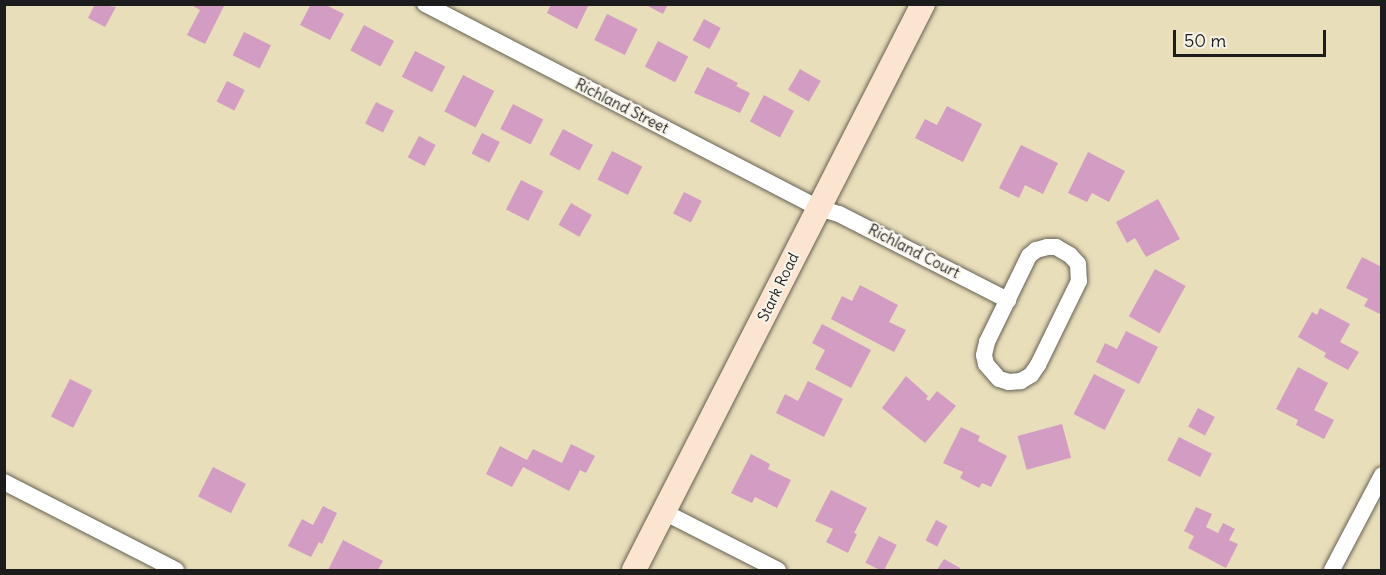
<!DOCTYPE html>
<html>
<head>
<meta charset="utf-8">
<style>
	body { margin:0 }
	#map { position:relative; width:1386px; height:575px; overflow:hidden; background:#e9deba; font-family:Delius,sans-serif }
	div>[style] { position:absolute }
	.building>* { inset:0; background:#d29cc3; transform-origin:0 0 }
	.roads { filter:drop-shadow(0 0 2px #646053) drop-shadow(0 0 2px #646053) }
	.street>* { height:16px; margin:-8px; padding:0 8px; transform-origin:8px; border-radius:8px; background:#fff }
	.secondary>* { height:24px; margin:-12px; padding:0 12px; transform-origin:12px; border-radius:12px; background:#fce5d0 }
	span { translate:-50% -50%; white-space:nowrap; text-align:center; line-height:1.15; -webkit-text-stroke:4.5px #f7f3e8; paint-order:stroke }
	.street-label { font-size:15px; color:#1c1c1c }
	.frame { position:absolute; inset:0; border:6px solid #1c1c1c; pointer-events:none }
	.scale { position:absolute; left:1173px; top:30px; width:153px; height:27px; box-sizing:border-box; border:3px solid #1c1c1c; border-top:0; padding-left:8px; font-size:18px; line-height:21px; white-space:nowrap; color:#1c1c1c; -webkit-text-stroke:4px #f7f3e8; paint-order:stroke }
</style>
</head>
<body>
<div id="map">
	<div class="building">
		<div style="clip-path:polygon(95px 4px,116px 7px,105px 27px,88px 18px)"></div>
		<div style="clip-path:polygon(190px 4px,225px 4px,205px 44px,187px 35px,200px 10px)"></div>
		<div style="clip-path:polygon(311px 4px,324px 4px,344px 14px,330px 40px,300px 25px)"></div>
		<div style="clip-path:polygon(551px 4px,589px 4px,577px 29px,547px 13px)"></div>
		<div style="clip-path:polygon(644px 4px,668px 4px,663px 14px)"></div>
		<div style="left:607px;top:14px;width:34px;height:29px;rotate:26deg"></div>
		<div style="left:704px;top:19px;width:19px;height:24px;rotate:28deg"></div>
		<div style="left:364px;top:25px;width:34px;height:29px;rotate:28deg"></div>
		<div style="left:244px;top:32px;width:30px;height:26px;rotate:26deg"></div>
		<div style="left:658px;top:41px;width:34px;height:29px;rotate:27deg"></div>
		<div style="left:415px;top:51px;width:34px;height:29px;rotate:27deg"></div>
		<div style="clip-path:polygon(707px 67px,738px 83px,736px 86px,750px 93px,740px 113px,694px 93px)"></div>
		<div style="left:800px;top:69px;width:24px;height:24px;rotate:30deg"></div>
		<div style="left:463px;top:75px;width:35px;height:41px;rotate:27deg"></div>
		<div style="left:227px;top:81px;width:20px;height:23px;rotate:27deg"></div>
		<div style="left:764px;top:95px;width:34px;height:30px;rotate:28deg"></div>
		<div style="left:376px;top:102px;width:20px;height:24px;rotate:27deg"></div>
		<div style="left:513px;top:104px;width:34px;height:28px;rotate:27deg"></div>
		<div style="clip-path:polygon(947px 106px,982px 124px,963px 162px,915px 138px,925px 119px,937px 125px)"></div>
		<div style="left:563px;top:129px;width:34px;height:29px;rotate:28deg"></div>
		<div style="left:482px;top:133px;width:20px;height:23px;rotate:27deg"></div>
		<div style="left:419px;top:136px;width:19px;height:24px;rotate:28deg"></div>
		<div style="clip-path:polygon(1021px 145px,1058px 163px,1043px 194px,1025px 185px,1019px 198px,999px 188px)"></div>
		<div style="left:612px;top:151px;width:34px;height:32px;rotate:27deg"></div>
		<div style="clip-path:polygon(1088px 152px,1125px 171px,1109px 202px,1092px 193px,1087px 202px,1068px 193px)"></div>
		<div style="left:521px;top:180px;width:25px;height:33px;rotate:27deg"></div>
		<div style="left:684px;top:192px;width:20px;height:24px;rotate:27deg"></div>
		<div style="clip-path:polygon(1158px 199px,1180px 239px,1146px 257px,1135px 238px,1127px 243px,1116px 222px)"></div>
		<div style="left:571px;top:203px;width:24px;height:25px;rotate:30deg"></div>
		<div style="clip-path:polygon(1362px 257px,1382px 267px,1382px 315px,1364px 306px,1368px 299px,1346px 288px)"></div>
		<div style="left:1155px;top:269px;width:35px;height:54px;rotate:29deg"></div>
		<div style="clip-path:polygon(860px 285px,898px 305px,889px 322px,906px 330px,894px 352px,831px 319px,842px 296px,852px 301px)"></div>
		<div style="clip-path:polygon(1320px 308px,1350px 324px,1340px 342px,1359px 352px,1348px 370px,1324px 357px,1326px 353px,1298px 337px,1312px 312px,1317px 315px)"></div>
		<div style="clip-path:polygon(822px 324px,871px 350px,851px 388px,815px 369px,825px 350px,812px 343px)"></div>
		<div style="clip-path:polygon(1126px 331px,1158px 347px,1139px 384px,1096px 362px,1105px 343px,1117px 349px)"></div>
		<div style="clip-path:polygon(1298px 367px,1328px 383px,1314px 410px,1334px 420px,1324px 439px,1296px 425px,1298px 420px,1276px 409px)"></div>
		<div style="left:1094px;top:374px;width:35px;height:45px;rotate:27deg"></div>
		<div style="clip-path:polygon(906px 376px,928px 396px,926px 399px,929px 401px,937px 391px,956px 406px,925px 443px,882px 408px)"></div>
		<div style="left:70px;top:379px;width:25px;height:42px;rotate:27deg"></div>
		<div style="clip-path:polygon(808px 381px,843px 399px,824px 437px,776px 413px,785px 394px,798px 401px)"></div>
		<div style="left:1198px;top:408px;width:19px;height:21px;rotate:28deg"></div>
		<div style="left:1062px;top:424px;width:35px;height:46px;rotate:75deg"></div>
		<div style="clip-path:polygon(961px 427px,980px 436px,978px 441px,1007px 456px,991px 487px,982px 483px,979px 488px,960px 478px,963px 472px,943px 463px)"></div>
		<div style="left:1179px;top:437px;width:37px;height:26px;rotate:27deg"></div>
		<div style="clip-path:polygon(571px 444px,595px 456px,586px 473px,580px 470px,569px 491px,523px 467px,512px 487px,486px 474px,500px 446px,527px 460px,533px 449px,562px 463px)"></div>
		<div style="clip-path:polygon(751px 454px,770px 464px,768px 469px,791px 480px,777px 508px,755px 497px,752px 503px,731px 493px)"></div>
		<div style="left:213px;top:467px;width:37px;height:33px;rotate:27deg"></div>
		<div style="clip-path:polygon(831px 490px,867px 508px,854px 533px,857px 534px,848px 553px,826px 542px,833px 529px,815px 521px)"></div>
		<div style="clip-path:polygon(323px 506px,337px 513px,322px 544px,319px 542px,311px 557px,288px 546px,302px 519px,313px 525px)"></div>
		<div style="clip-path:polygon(1196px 507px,1212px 514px,1206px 527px,1218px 533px,1223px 523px,1235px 529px,1229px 540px,1238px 544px,1226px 568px,1188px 548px,1194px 536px,1184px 531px)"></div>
		<div style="left:936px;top:520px;width:13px;height:23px;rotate:27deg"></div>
		<div style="left:879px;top:536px;width:20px;height:30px;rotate:27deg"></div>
		<div style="clip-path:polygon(343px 540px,383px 561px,378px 570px,328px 570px)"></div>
		<div style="clip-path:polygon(944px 559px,960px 568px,959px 570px,937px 570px)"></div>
	</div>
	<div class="roads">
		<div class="street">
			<div style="left:425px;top:4px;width:444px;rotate:27.4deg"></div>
			<div style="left:819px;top:208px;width:21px;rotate:17deg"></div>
			<div style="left:839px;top:214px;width:190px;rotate:27deg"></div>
			<div style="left:1047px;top:247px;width:9px"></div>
			<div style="left:1056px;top:247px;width:16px;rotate:30deg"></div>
			<div style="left:1070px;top:255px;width:12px;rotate:48deg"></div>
			<div style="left:1078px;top:264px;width:17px;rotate:87deg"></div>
			<div style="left:1079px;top:281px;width:93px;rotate:116deg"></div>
			<div style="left:1038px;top:365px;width:12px;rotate:125deg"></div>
			<div style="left:1031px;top:375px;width:12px;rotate:149deg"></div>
			<div style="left:1021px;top:381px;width:12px;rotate:175deg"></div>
			<div style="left:1009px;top:382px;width:10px;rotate:-163deg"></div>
			<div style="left:999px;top:379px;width:20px;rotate:-131deg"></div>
			<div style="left:986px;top:364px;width:9px;rotate:-103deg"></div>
			<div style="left:984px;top:355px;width:13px;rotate:-77deg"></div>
			<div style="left:987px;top:342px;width:96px;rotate:-64deg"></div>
			<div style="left:1029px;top:256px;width:9px;rotate:-41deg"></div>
			<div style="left:1036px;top:250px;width:11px;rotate:-15deg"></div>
			<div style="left:4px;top:482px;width:193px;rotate:27.1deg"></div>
			<div style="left:664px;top:512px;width:128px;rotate:27deg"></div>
			<div style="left:1332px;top:570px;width:107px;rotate:-62.2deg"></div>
		</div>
		<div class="secondary">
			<div style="left:634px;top:570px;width:636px;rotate:-62.95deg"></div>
		</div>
	</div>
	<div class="street-label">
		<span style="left:622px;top:106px;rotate:27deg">Richland Street</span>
		<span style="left:914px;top:251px;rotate:27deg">Richland Court</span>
		<span style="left:778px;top:287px;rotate:-64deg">Stark Road</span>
	</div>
	<div class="frame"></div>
	<div class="scale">50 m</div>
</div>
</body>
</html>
